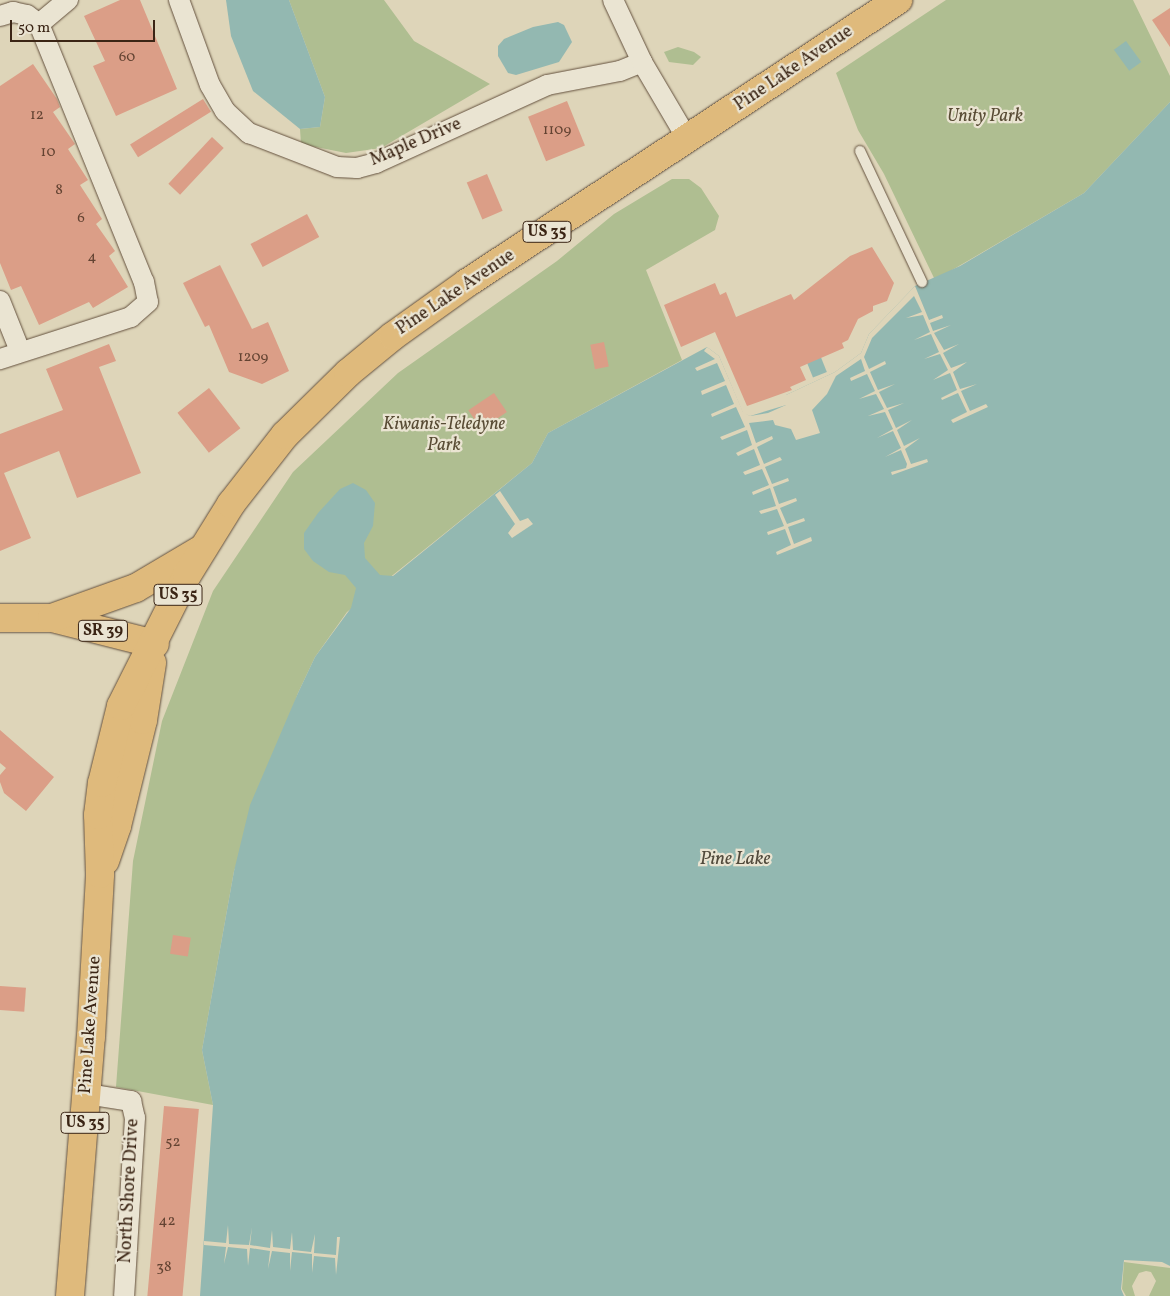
<!DOCTYPE html>
<html>
<head>
<meta charset="utf-8">
<style>
	body { margin:0 }
	#map { position:relative; width:1170px; height:1296px; overflow:hidden; background:#ded5b9; font-family:Vollkorn,serif }
	div>[style] { position:absolute }
	.green>* { inset:0; background:#afbe91 }
	.water>* { inset:0; background:#93b8b1; transform-origin:0 0 }
	.pier>* { inset:0; background:#ded5b9 }
	.building>* { inset:0; background:#db9e87; transform-origin:0 0 }
	.roads { filter:drop-shadow(0 0 1px #64513e) drop-shadow(0 0 1px #64513e) }
	.lane>* { height:10px; margin:-5px; padding:0 5px; transform-origin:5px; border-radius:5px; background:#eae4d2 }
	.street>* { height:20px; margin:-10px; padding:0 10px; transform-origin:10px; border-radius:10px; background:#eae4d2 }
	.primary>* { height:28px; margin:-14px; padding:0 14px; transform-origin:14px; border-radius:14px; background:#dfba7c }
	span { translate:-50% -50%; white-space:nowrap; text-align:center; line-height:1.15; -webkit-text-stroke:4.5px #eae4d2; paint-order:stroke }
	.number-label { font-size:15px; color:#634332 }
	.number-label span { -webkit-text-stroke-width:0 }
	.shield-label span { padding:1px 4px; background:#eae4d2; border:1px solid; border-radius:4px; -webkit-text-stroke-width:0 }
	.shield-label { font-size:16px; color:#3b2515; font-weight:700 }
	.street-label { font-size:18px; color:#3b2515 }
	.park-label { font-size:18px; color:#584b34; font-style:italic }
	.water-label { font-size:19px; color:#514a3c; font-style:italic }
	.scale { position:absolute; left:10px; top:20px; width:145px; height:22px; box-sizing:border-box; border:2px solid #3b2515; border-top:0; padding-left:6px; font-size:15px; line-height:18px; white-space:nowrap; color:#3b2515; -webkit-text-stroke:4px #eae4d2; paint-order:stroke }
</style>
</head>
<body>
<div id="map">
	<div class="green">
		<div style="clip-path:polygon(289px 0,384px 0,414px 41px,490px 84px,381px 148px,346px 153px,301px 144px,300px 129px,320px 127px,325px 97px)"></div>
		<div style="clip-path:polygon(946px 0,1133px 0,1170px 76px,1170px 102px,1084px 193px,935px 280px,884px 174px,858px 130px,836px 73px)"></div>
		<div style="clip-path:polygon(678px 47px,694px 52px,701px 57px,693px 65px,669px 62px,664px 52px)"></div>
		<div style="clip-path:polygon(672px 179px,689px 179px,701px 188px,719px 216px,715px 230px,646px 270px,682px 360px,548px 433px,532px 463px,347px 612px,315px 657px,298px 693px,234px 871px,202px 1050px,213px 1105px,116px 1087px,133px 861px,162px 721px,213px 591px,293px 472px,398px 373px,557px 261px,614px 214px)"></div>
		<div style="clip-path:polygon(1124px 1262px,1170px 1268px,1170px 1296px,1149px 1296px,1156px 1281px,1151px 1272px,1146px 1271px,1139px 1273px,1132px 1286px,1135px 1296px,1126px 1296px,1122px 1289px)"></div>
	</div>
	<div class="water">
		<div style="clip-path:polygon(226px 0,289px 0,325px 97px,320px 127px,300px 129px,253px 91px,231px 36px)"></div>
		<div style="clip-path:polygon(558px 22px,564px 25px,572px 42px,559px 62px,516px 75px,508px 73px,498px 56px,498px 46px,504px 39px,533px 27px)"></div>
		<div style="left:1126px;top:41px;width:26px;height:15px;rotate:54deg"></div>
		<div style="clip-path:polygon(1170px 102px,1170px 1266px,1162px 1262px,1124px 1260px,1121px 1289px,1124px 1296px,200px 1296px,213px 1105px,202px 1050px,234px 871px,250px 805px,298px 693px,315px 657px,351px 608px,356px 588px,345px 575px,329px 572px,313px 561px,304px 549px,304px 533px,318px 513px,340px 489px,353px 483px,366px 490px,375px 503px,373px 526px,364px 543px,365px 558px,380px 575px,393px 576px,532px 463px,548px 433px,707px 347px,719px 356px,743px 413px,750px 416px,786px 405px,789px 400px,786px 395px,835px 372px,861px 353px,869px 334px,915px 286px,960px 266px,1084px 193px)"></div>
		<div style="left:816px;top:345px;width:29px;height:15px;rotate:68deg"></div>
	</div>
	<div class="pier">
		<div style="clip-path:polygon(915px 286px,929px 320px,942px 315px,943px 318px,930px 323px,933px 331px,951px 325px,934px 333px,944px 350px,959px 344px,943px 353px,951px 368px,967px 362px,953px 372px,960px 389px,977px 384px,961px 391px,970px 411px,986px 404px,988px 407px,953px 423px,951px 420px,967px 412px,958px 393px,942px 400px,941px 398px,957px 390px,950px 373px,933px 380px,948px 370px,940px 354px,924px 359px,939px 352px,931px 334px,914px 340px,930px 332px,923px 315px,906px 318px,922px 312px,914px 296px,872px 338px,864px 357px,869px 369px,885px 361px,886px 364px,870px 372px,878px 390px,895px 384px,879px 392px,887px 408px,904px 403px,888px 410px,896px 428px,912px 420px,897px 430px,904px 446px,920px 438px,905px 449px,911px 464px,927px 459px,928px 462px,892px 475px,891px 472px,906px 468px,907px 464px,901px 450px,885px 457px,901px 448px,893px 431px,877px 438px,893px 429px,885px 412px,868px 416px,884px 409px,876px 394px,859px 399px,875px 391px,867px 374px,851px 381px,850px 378px,865px 371px,861px 359px,836px 376px,827px 394px,812px 410px,820px 433px,796px 440px,791px 429px,775px 425px,773px 420px,749px 423px,756px 443px,772px 436px,773px 439px,757px 447px,764px 464px,780px 457px,782px 460px,765px 467px,772px 484px,788px 478px,789px 481px,773px 487px,779px 504px,796px 498px,797px 501px,780px 508px,787px 524px,804px 518px,805px 521px,788px 527px,794px 544px,811px 537px,812px 541px,777px 555px,776px 552px,791px 545px,785px 529px,768px 535px,767px 532px,784px 526px,777px 509px,761px 514px,759px 511px,776px 506px,770px 488px,753px 495px,752px 492px,769px 485px,762px 469px,745px 475px,743px 472px,760px 465px,754px 449px,738px 456px,736px 453px,752px 445px,747px 430px,722px 440px,720px 437px,745px 427px,736px 407px,712px 417px,711px 414px,734px 404px,726px 385px,702px 395px,701px 391px,725px 381px,717px 363px,697px 371px,695px 368px,715px 359px,704px 351px,707px 347px,719px 356px,743px 412px,750px 416px,768px 413px,786px 405px,786px 395px,835px 372px,861px 353px,869px 334px)"></div>
		<div style="clip-path:polygon(500px 491px,520px 521px,528px 518px,533px 524px,512px 538px,508px 533px,515px 524px,495px 495px)"></div>
		<div style="clip-path:polygon(228px 1225px,229px 1244px,249px 1245px,252px 1227px,250px 1245px,270px 1248px,272px 1230px,273px 1247px,290px 1249px,292px 1232px,293px 1250px,311px 1252px,315px 1234px,314px 1253px,336px 1255px,337px 1237px,340px 1237px,336px 1275px,335px 1258px,314px 1256px,312px 1273px,312px 1254px,292px 1252px,290px 1271px,290px 1253px,272px 1251px,268px 1269px,270px 1251px,250px 1248px,248px 1266px,247px 1249px,228px 1247px,224px 1264px,226px 1247px,204px 1245px,204px 1241px,226px 1243px)"></div>
	</div>
	<div class="building">
		<div style="clip-path:polygon(120px 0,140px 0,177px 89px,116px 116px,93px 66px,105px 61px,84px 16px)"></div>
		<div style="clip-path:polygon(1170px 8px,1170px 47px,1152px 20px)"></div>
		<div style="clip-path:polygon(33px 64px,57px 99px,60px 107px,53px 112px,75px 144px,68px 149px,88px 180px,80px 185px,102px 219px,96px 224px,115px 251px,109px 256px,128px 287px,93px 308px,89px 302px,39px 325px,21px 286px,11px 290px,0 263px,0 86px)"></div>
		<div style="left:203px;top:99px;width:15px;height:86px;rotate:58deg"></div>
		<div style="left:567px;top:101px;width:48px;height:42px;rotate:68deg"></div>
		<div style="left:212px;top:137px;width:16px;height:64px;rotate:43deg"></div>
		<div style="left:487px;top:174px;width:40px;height:22px;rotate:67deg"></div>
		<div style="left:307px;top:214px;width:26px;height:64px;rotate:62deg"></div>
		<div style="clip-path:polygon(872px 247px,894px 283px,887px 301px,873px 306px,873px 311px,858px 319px,848px 340px,842px 343px,844px 348px,800px 367px,806px 380px,790px 387px,792px 390px,747px 406px,715px 332px,681px 347px,664px 305px,715px 283px,720px 295px,726px 292px,736px 317px,791px 294px,794px 300px,850px 256px)"></div>
		<div style="clip-path:polygon(220px 265px,252px 329px,268px 322px,289px 371px,262px 384px,229px 372px,209px 325px,205px 327px,183px 283px)"></div>
		<div style="left:604px;top:342px;width:25px;height:14px;rotate:79deg"></div>
		<div style="clip-path:polygon(109px 344px,116px 361px,99px 367px,141px 473px,77px 498px,59px 451px,4px 473px,31px 538px,0 551px,0 434px,63px 410px,46px 369px)"></div>
		<div style="left:209px;top:388px;width:51px;height:40px;rotate:52deg"></div>
		<div style="left:494px;top:393px;width:23px;height:31px;rotate:56deg"></div>
		<div style="clip-path:polygon(0 730px,54px 777px,26px 811px,4px 793px,0 782px,0 775px,6px 768px,0 763px)"></div>
		<div style="left:173px;top:935px;width:18px;height:19px;rotate:9deg"></div>
		<div style="left:0;top:986px;width:26px;height:24px;rotate:4deg"></div>
		<div style="left:164px;top:1106px;width:35px;height:191px;rotate:5deg"></div>
	</div>
	<div class="roads">
		<div class="lane">
			<div style="left:860px;top:151px;width:145px;rotate:64.7deg"></div>
		</div>
		<div class="street">
			<div style="left:179px;top:0;width:90px;rotate:70deg"></div>
			<div style="left:210px;top:85px;width:30px;rotate:60deg"></div>
			<div style="left:225px;top:111px;width:33px;rotate:43deg"></div>
			<div style="left:249px;top:133px;width:94px;rotate:21.1deg"></div>
			<div style="left:337px;top:167px;width:20px;rotate:3deg"></div>
			<div style="left:357px;top:168px;width:20px;rotate:-15deg"></div>
			<div style="left:376px;top:163px;width:188px;rotate:-24.5deg"></div>
			<div style="left:547px;top:85px;width:74px;rotate:-10.9deg"></div>
			<div style="left:620px;top:71px;width:24px;rotate:-22deg"></div>
			<div style="left:613px;top:0;width:68px;rotate:64.9deg"></div>
			<div style="left:642px;top:62px;width:91px;rotate:59.5deg"></div>
			<div style="left:0;top:16px;width:14px;rotate:-17deg"></div>
			<div style="left:13px;top:12px;width:14px;rotate:12deg"></div>
			<div style="left:27px;top:15px;width:15px;rotate:37deg"></div>
			<div style="left:39px;top:24px;width:279px;rotate:67.9deg"></div>
			<div style="left:144px;top:282px;width:20px;rotate:79deg"></div>
			<div style="left:148px;top:302px;width:23px;rotate:139deg"></div>
			<div style="left:131px;top:317px;width:138px;rotate:162.2deg"></div>
			<div style="left:39px;top:24px;width:38px;rotate:-40deg"></div>
			<div style="left:0;top:301px;width:54px;rotate:68.2deg"></div>
			<div style="left:87px;top:1094px;width:45px;rotate:9deg"></div>
			<div style="left:131px;top:1101px;width:17px;rotate:77deg"></div>
			<div style="left:135px;top:1118px;width:178px;rotate:93.5deg"></div>
		</div>
		<div class="primary">
			<div style="left:0;top:618px;width:52px"></div>
			<div style="left:52px;top:618px;width:106px;rotate:14.2deg"></div>
			<div style="left:52px;top:618px;width:89px;rotate:-19.7deg"></div>
			<div style="left:136px;top:588px;width:77px;rotate:-30.6deg"></div>
			<div style="left:105px;top:861px;width:37px;rotate:-71deg"></div>
			<div style="left:117px;top:826px;width:109px;rotate:-76.2deg"></div>
			<div style="left:143px;top:720px;width:58px;rotate:-81deg"></div>
			<div style="left:70px;top:1296px;width:260px;rotate:-85.4deg"></div>
			<div style="left:91px;top:1037px;width:163px;rotate:-86.8deg"></div>
			<div style="left:100px;top:874px;width:59px;rotate:-91.9deg"></div>
			<div style="left:98px;top:815px;width:32px;rotate:-83deg"></div>
			<div style="left:102px;top:783px;width:79px;rotate:-76.1deg"></div>
			<div style="left:121px;top:706px;width:147px;rotate:-63.3deg"></div>
			<div style="left:187px;top:575px;width:84px;rotate:-58.2deg"></div>
			<div style="left:231px;top:504px;width:88px;rotate:-52deg"></div>
			<div style="left:285px;top:435px;width:88px;rotate:-44.5deg"></div>
			<div style="left:348px;top:373px;width:58px;rotate:-39.4deg"></div>
			<div style="left:393px;top:336px;width:91px;rotate:-35.6deg"></div>
			<div style="left:467px;top:283px;width:516px;rotate:-33.29deg"></div>
		</div>
	</div>
	<div class="number-label">
		<span style="left:127px;top:58px">60</span>
		<span style="left:37px;top:116px">12</span>
		<span style="left:557px;top:131px">1109</span>
		<span style="left:48px;top:153px">10</span>
		<span style="left:59px;top:191px">8</span>
		<span style="left:81px;top:219px">6</span>
		<span style="left:92px;top:258px">4</span>
		<span style="left:253px;top:358px">1209</span>
		<span style="left:173px;top:1143px">52</span>
		<span style="left:167px;top:1222px">42</span>
		<span style="left:164px;top:1268px">38</span>
	</div>
	<div class="shield-label">
		<span style="left:547px;top:232px">US 35</span>
		<span style="left:178px;top:595px">US 35</span>
		<span style="left:103px;top:631px">SR 39</span>
		<span style="left:85px;top:1123px">US 35</span>
	</div>
	<div class="street-label">
		<span style="left:794px;top:69px;rotate:-34deg">Pine Lake Avenue</span>
		<span style="left:416px;top:143px;rotate:-23deg">Maple Drive</span>
		<span style="left:456px;top:293px;rotate:-34deg">Pine Lake Avenue</span>
		<span style="left:91px;top:1025px;rotate:-86deg">Pine Lake Avenue</span>
		<span style="left:130px;top:1191px;rotate:-87deg">North Shore Drive</span>
	</div>
	<div class="park-label">
		<span style="left:985px;top:117px">Unity Park</span>
		<span style="left:444px;top:436px">Kiwanis-Teledyne<br>Park</span>
	</div>
	<div class="water-label">
		<span style="left:735px;top:860px">Pine Lake</span>
	</div>
	<div class="scale">50 m</div>
</div>
</body>
</html>
